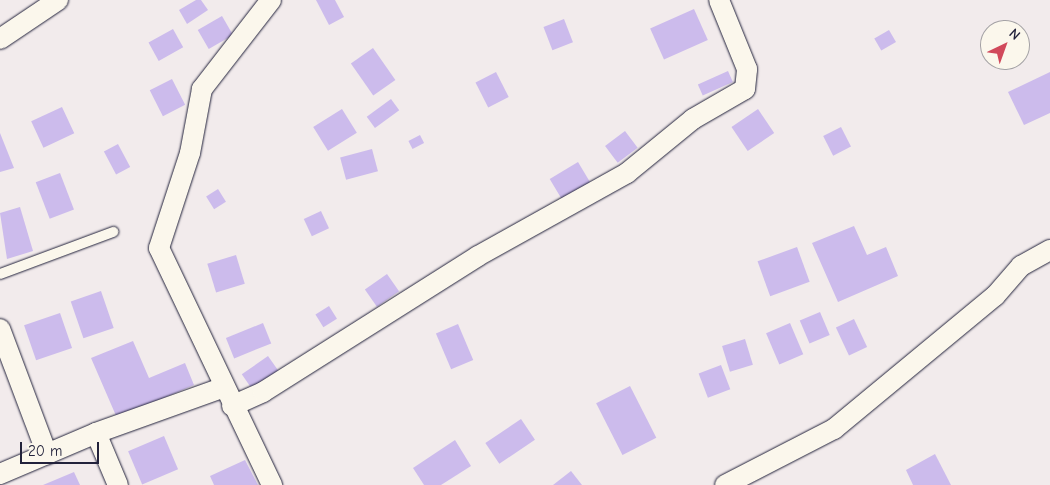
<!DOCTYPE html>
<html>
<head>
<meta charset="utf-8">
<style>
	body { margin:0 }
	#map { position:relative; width:1050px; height:485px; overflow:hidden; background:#f2ebec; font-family:"Comic Neue",sans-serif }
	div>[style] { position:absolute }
	.building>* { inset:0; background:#ccbbec; transform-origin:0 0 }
	.roads { filter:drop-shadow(0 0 1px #22223b) drop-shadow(0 0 1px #22223b) }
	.lane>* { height:10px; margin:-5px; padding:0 5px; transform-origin:5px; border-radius:5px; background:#fbf7ec }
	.street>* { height:20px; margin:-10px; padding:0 10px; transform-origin:10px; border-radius:10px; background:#fbf7ec }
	span { translate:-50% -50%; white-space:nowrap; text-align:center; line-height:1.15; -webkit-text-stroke:5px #fbf7ec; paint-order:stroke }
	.north { position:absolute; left:980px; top:20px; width:50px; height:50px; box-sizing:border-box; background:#fbf7ec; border:1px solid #a4a2a5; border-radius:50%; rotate:42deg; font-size:14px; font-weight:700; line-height:20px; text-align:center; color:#22223b }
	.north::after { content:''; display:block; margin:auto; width:18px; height:22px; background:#d1495b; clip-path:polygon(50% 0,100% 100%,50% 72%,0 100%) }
	.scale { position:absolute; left:20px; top:442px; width:79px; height:22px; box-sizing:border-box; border:2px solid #22223b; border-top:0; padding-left:6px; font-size:15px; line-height:18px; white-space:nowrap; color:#22223b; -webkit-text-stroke:4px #fbf7ec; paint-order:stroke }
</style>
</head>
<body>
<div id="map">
	<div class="building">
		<div style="clip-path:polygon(196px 0,201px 0,208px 10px,187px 24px,179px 10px)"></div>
		<div style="clip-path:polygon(316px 0,335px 0,344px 17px,329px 25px)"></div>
		<div style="left:694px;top:9px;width:34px;height:48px;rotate:66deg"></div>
		<div style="left:222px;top:16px;width:22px;height:28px;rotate:60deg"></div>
		<div style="left:564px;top:19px;width:25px;height:22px;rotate:69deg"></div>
		<div style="left:173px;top:29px;width:21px;height:28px;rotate:61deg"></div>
		<div style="left:889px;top:30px;width:14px;height:17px;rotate:60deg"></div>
		<div style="left:373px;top:48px;width:39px;height:27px;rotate:55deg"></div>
		<div style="left:728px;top:71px;width:12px;height:33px;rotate:66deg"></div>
		<div style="left:496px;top:72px;width:28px;height:23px;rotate:63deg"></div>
		<div style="clip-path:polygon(1050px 72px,1050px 113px,1024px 125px,1008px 92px)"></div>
		<div style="left:172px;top:79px;width:29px;height:25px;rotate:63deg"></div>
		<div style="left:391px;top:99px;width:14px;height:30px;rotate:54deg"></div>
		<div style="left:62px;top:107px;width:29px;height:34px;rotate:65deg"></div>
		<div style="left:342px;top:109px;width:28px;height:34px;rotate:58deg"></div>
		<div style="left:758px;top:109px;width:29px;height:32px;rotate:56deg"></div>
		<div style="left:841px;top:127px;width:22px;height:20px;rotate:63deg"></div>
		<div style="left:625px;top:131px;width:21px;height:25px;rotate:53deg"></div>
		<div style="clip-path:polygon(0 133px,14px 168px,0 172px)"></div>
		<div style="left:420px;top:135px;width:9px;height:13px;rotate:63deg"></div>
		<div style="left:118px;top:144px;width:26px;height:16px;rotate:62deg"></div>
		<div style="left:372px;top:149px;width:23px;height:33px;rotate:75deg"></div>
		<div style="left:578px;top:162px;width:27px;height:33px;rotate:59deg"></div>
		<div style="left:60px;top:173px;width:39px;height:26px;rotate:69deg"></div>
		<div style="left:218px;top:189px;width:15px;height:14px;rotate:58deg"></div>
		<div style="clip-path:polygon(20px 207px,33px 251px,7px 259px,0 213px)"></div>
		<div style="left:321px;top:211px;width:19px;height:19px;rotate:65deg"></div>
		<div style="clip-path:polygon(854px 226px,867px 255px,886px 247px,898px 276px,838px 302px,812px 243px)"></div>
		<div style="left:797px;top:247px;width:37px;height:42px;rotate:70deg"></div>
		<div style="left:236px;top:255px;width:30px;height:30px;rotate:73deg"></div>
		<div style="left:387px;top:274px;width:21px;height:27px;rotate:55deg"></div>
		<div style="left:101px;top:291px;width:39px;height:32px;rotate:71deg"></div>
		<div style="left:329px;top:306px;width:15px;height:16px;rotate:58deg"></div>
		<div style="left:820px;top:312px;width:25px;height:22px;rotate:67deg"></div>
		<div style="left:60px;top:313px;width:37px;height:38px;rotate:71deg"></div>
		<div style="left:854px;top:319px;width:31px;height:20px;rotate:65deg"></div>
		<div style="left:263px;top:323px;width:22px;height:40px;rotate:68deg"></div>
		<div style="left:790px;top:323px;width:34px;height:26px;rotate:67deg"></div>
		<div style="left:458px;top:324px;width:39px;height:24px;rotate:67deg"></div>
		<div style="left:745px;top:339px;width:27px;height:24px;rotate:73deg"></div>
		<div style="clip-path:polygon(133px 341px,149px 378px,185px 363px,194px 385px,117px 418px,91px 358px)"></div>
		<div style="left:268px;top:356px;width:19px;height:32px;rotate:55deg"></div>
		<div style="left:721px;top:365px;width:26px;height:24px;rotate:69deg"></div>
		<div style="left:630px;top:386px;width:58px;height:38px;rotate:63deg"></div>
		<div style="left:521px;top:419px;width:25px;height:43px;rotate:56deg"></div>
		<div style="left:164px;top:436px;width:36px;height:39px;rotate:67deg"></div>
		<div style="clip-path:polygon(455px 440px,471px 466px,441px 485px,424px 485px,413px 468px)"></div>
		<div style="clip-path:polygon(935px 454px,951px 485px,913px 485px,906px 470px)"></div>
		<div style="clip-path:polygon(245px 460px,258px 485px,214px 485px,210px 476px)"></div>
		<div style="clip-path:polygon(571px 471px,582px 485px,553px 485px)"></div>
		<div style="clip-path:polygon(74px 472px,80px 485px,43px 485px)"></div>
	</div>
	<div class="roads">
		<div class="lane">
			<div style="left:0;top:274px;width:121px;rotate:-20.4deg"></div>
		</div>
		<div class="street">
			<div style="left:271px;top:0;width:113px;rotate:127.8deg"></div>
			<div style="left:202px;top:89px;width:65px;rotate:100.6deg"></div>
			<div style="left:190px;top:153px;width:100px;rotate:108.1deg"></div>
			<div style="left:159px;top:248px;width:263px;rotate:64.5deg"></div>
			<div style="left:0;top:39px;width:70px;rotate:-33.9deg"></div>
			<div style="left:0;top:329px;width:134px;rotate:69.4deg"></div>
			<div style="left:232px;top:406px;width:34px;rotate:-24deg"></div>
			<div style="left:263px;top:392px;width:254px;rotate:-32.3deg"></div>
			<div style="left:478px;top:256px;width:171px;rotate:-29.1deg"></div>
			<div style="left:627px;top:173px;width:85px;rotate:-39.3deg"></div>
			<div style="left:693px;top:119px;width:60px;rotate:-30deg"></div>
			<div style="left:745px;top:89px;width:20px;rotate:-84deg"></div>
			<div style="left:747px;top:69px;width:74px;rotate:-112.1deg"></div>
			<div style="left:96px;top:433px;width:56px;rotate:67.1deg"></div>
			<div style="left:0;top:474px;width:104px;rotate:-23.1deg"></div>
			<div style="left:96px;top:433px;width:134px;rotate:-19.7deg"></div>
			<div style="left:725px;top:485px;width:123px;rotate:-27.2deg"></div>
			<div style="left:834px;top:429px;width:209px;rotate:-39.6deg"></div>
			<div style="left:995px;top:296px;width:40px;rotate:-49deg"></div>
			<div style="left:1021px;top:266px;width:33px;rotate:-29deg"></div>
		</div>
	</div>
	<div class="north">N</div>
	<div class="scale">20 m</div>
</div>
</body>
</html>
